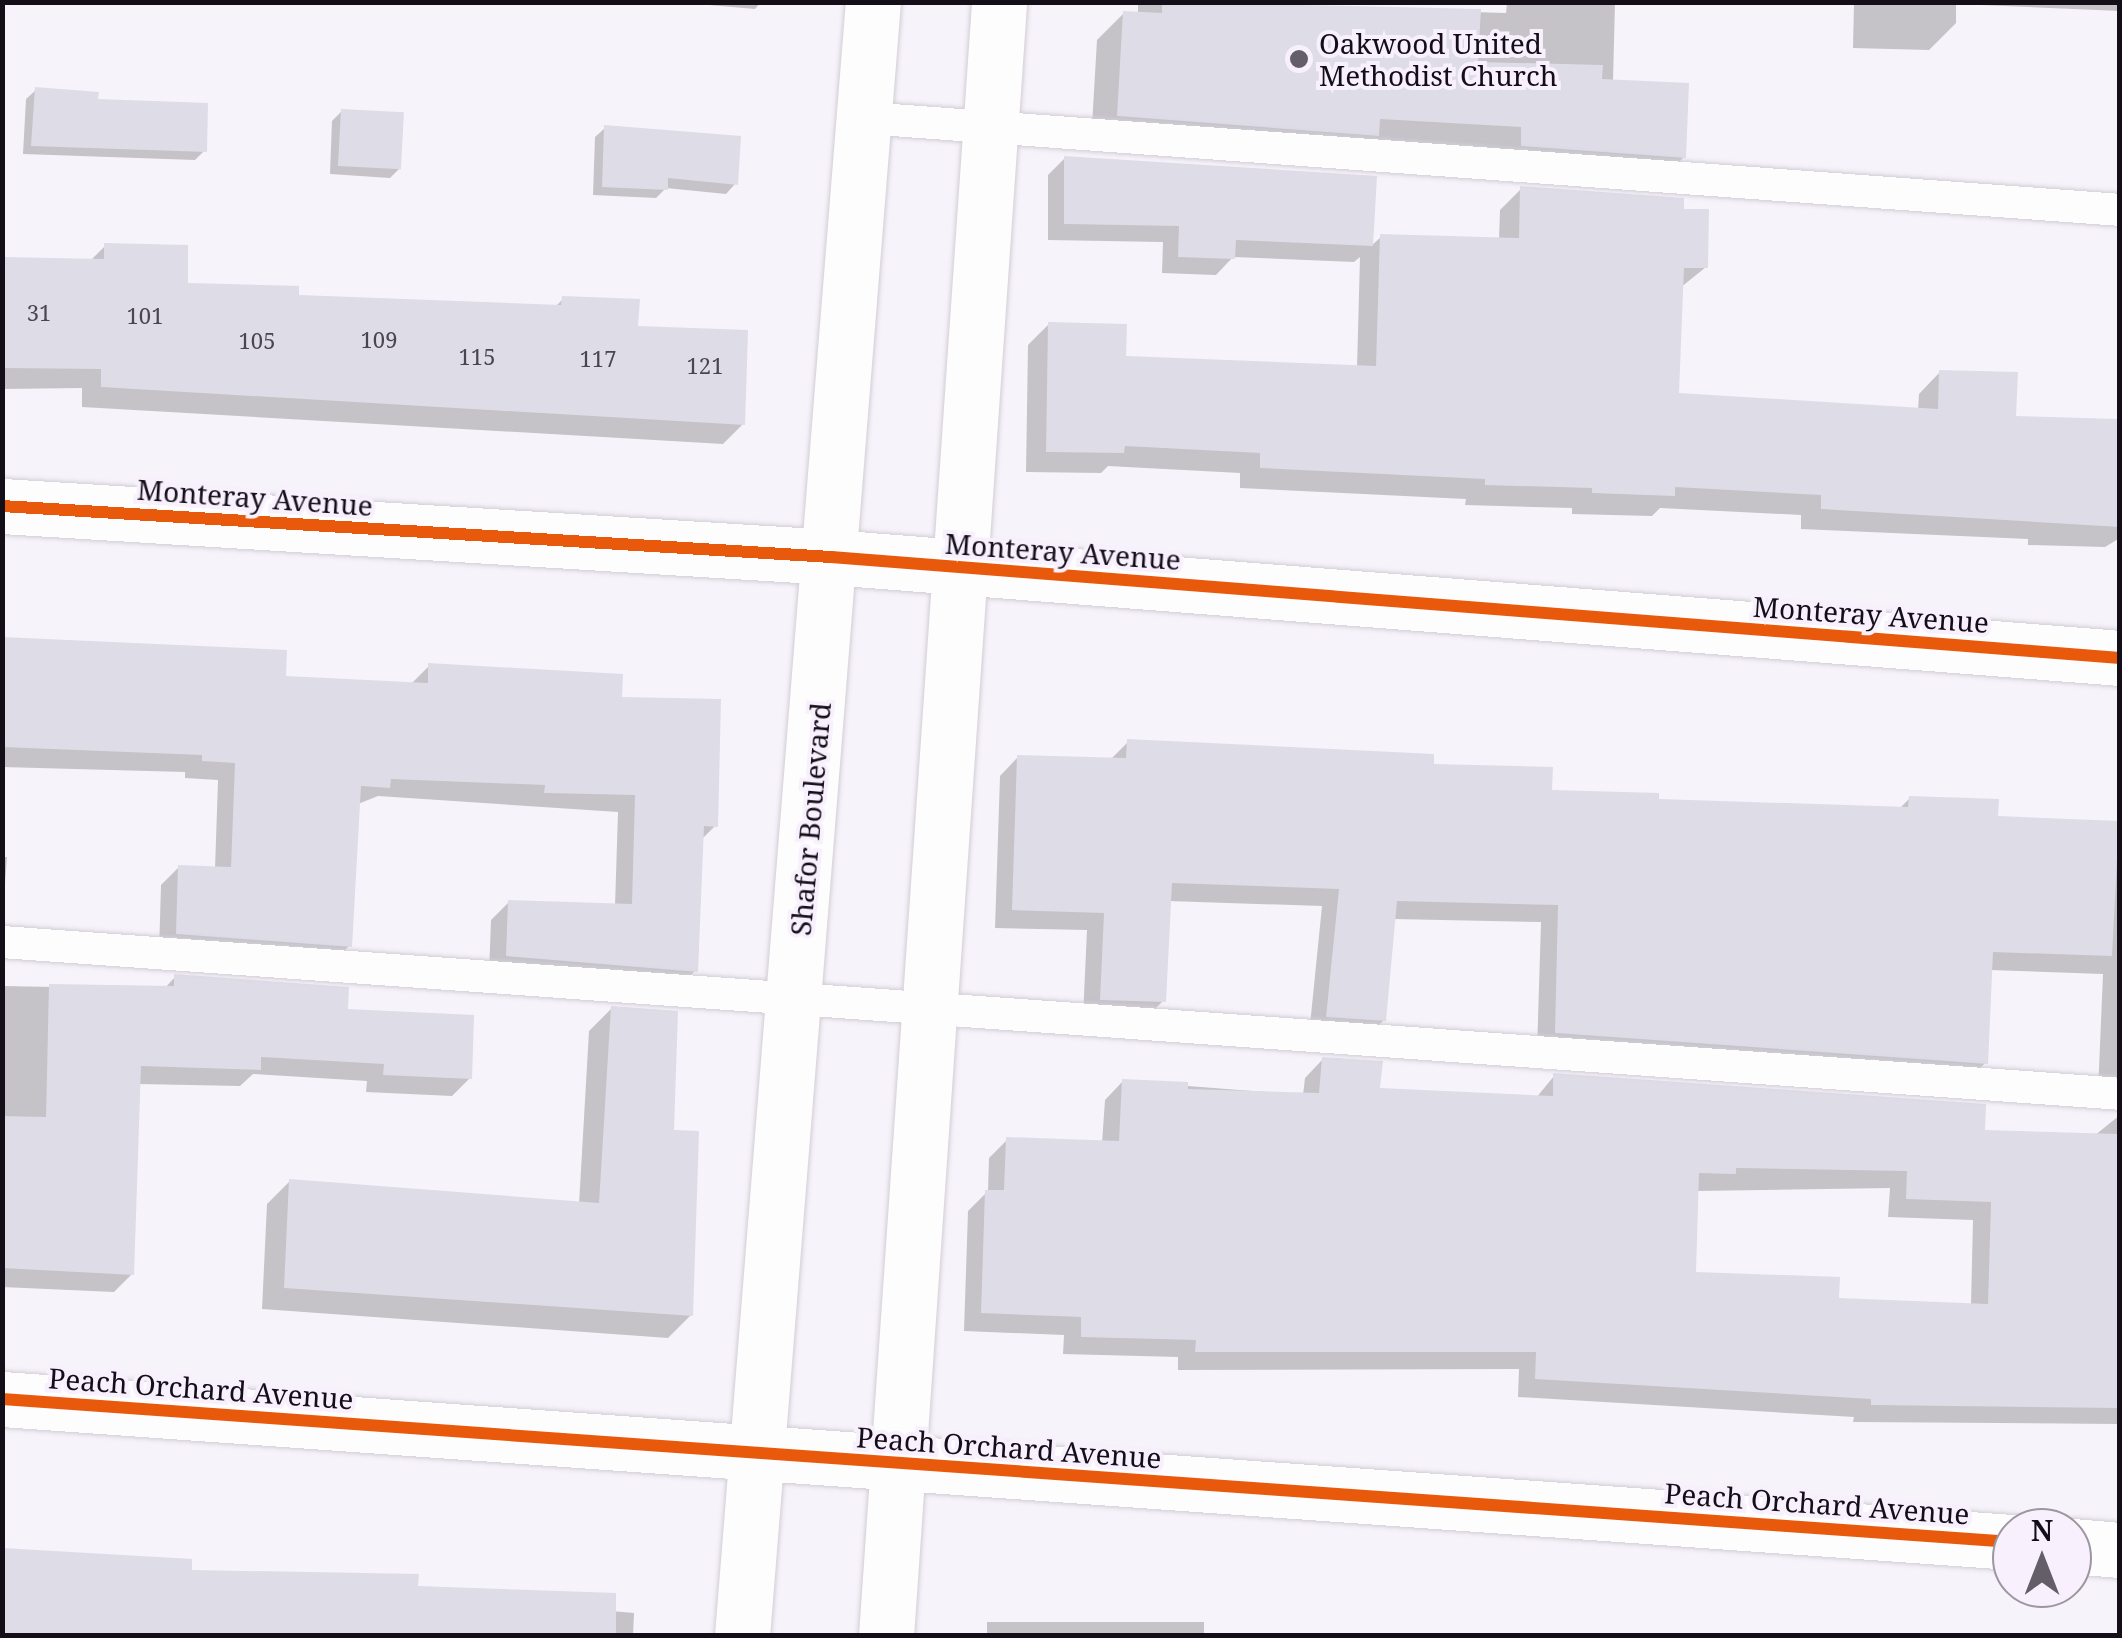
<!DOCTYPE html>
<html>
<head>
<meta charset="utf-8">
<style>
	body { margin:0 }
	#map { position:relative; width:2122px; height:1638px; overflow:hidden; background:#f7f3fa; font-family:"Noto Serif",serif }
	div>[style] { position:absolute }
	.shadow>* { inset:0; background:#0003; transform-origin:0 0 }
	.building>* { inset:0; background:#dedce6; transform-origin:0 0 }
	.roads { filter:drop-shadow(0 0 2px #d2cdd5) drop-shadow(0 0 2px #d2cdd5) }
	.lane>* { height:32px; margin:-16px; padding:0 16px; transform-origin:16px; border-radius:16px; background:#fefdfe }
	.street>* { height:55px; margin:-27.5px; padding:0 27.5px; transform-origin:27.5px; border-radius:27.5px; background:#fefdfe }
	.cycleway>* { height:12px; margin:-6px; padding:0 6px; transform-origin:6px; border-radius:6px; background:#e8590c }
	.dots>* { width:28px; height:28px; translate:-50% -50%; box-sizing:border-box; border:5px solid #f8f0fd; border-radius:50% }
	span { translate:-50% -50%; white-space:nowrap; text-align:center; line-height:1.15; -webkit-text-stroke:8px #f8f0fd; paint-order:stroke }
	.number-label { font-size:22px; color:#4a454f }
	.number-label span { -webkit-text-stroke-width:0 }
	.poi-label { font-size:28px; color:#140e18 }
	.left { translate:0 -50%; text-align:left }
	.street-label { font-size:28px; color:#140e18 }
	.frame { position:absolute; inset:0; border:5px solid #140e18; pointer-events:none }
	.north { position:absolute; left:1992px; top:1508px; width:100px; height:100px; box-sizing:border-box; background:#f8f0fd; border:2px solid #9d96a1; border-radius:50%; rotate:0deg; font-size:28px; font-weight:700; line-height:40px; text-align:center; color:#140e18 }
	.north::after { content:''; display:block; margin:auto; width:35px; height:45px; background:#635e67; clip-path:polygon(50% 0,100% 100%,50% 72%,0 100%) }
</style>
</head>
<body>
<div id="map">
	<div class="shadow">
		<div style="clip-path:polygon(675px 2px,761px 2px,755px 9px)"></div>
		<div style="clip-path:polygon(1138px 2px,1506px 13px,1507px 2px,1615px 2px,1613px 82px,1684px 157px,1657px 184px,1091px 142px,1097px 40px,1124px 13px,1138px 14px)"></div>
		<div style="clip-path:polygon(1854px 2px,2120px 2px,2120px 11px,1956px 4px,1956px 23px,1929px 50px,1853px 48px)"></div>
		<div style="clip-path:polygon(36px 90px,95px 102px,204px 151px,195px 160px,23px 154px,26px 99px)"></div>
		<div style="clip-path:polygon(342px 111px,399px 169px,390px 178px,330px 174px,332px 121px)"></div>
		<div style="clip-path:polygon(605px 128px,735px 184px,726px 194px,666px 188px,656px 198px,593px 195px,595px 137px)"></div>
		<div style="clip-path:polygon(1065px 158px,1374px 178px,1371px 246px,1381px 237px,1499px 240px,1500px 210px,1521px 189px,1681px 212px,1706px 267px,1680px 288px,1676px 396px,1918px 411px,1919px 394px,1940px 372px,2014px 419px,2120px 421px,2120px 538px,2105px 547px,2028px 545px,2028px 539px,1801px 529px,1801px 515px,1660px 508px,1652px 516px,1572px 514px,1572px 508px,1465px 505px,1466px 499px,1240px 488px,1240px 473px,1108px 466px,1101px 473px,1026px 472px,1028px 345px,1049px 324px,1124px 359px,1357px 368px,1360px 257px,1354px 262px,1233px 257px,1216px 275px,1162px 273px,1163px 242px,1048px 240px,1048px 175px)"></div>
		<div style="clip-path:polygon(105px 246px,185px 285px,296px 298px,554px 308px,563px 299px,636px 328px,743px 424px,723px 444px,82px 407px,82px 388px,2px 389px,2px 261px,89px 262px)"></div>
		<div style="clip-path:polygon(2px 643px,283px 678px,410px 685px,429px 666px,620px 699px,715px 826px,701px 840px,695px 971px,677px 989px,489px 974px,491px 920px,509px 902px,615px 906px,618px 812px,378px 796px,358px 804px,349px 946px,331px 964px,159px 952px,161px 885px,179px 867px,215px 869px,218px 780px,185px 778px,185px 772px,2px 767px)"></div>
		<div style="clip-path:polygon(1128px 742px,1432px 766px,1550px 792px,1656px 801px,1899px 809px,1910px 798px,1995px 818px,2120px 823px,2120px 1108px,2098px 1092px,2103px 974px,1990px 970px,1985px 1063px,1967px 1082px,1537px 1051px,1541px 922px,1393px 919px,1384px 1020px,1365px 1039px,1309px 1035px,1322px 906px,1168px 901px,1163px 1001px,1145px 1019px,1083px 1017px,1087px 930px,995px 928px,1000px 776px,1018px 757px,1110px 760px)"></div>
		<div style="clip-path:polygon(2px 857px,7px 857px,2px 923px)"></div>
		<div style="clip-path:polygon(175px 977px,345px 1012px,470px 1078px,452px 1096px,366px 1092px,367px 1081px,253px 1074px,240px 1086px,138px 1084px,132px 1274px,114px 1292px,2px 1287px,2px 986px,164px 989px)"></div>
		<div style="clip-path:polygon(612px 1008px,671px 1133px,691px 1315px,668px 1338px,262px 1309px,267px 1204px,290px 1181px,579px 1204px,589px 1031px)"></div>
		<div style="clip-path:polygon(evenodd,1323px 1059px,1378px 1090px,1536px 1098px,1554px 1076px,1982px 1132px,2094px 1136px,2120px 1115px,2120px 1424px,1853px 1422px,1854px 1417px,1518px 1397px,1519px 1369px,1178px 1370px,1178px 1357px,1063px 1354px,1064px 1335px,964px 1331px,968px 1211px,988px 1191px,989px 1158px,1007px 1140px,1102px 1143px,1105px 1100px,1123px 1081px,1303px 1095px,1305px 1078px,1323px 1059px,1890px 1188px,1888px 1217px,1973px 1220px,1971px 1305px,1836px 1300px,1693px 1274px,1696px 1191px,1890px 1188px)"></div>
		<div style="clip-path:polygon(189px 1573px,634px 1613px,633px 1636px,2px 1636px)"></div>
		<div style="left:987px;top:1622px;width:217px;height:19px"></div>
	</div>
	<div class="building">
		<div style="clip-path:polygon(1162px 2px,1481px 9px,1478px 62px,1603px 65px,1602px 79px,1689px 83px,1686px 158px,1521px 146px,1521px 127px,1380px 119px,1379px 136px,1117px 116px,1123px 11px,1162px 13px)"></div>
		<div style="clip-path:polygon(35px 87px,99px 92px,98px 99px,208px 103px,207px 152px,31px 146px)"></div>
		<div style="left:341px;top:109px;width:63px;height:57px;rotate:3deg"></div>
		<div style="clip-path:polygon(604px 125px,741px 136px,738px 185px,668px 178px,668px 190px,602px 187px)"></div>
		<div style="clip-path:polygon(1064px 156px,1377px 176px,1373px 246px,1236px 240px,1235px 259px,1178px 257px,1179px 226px,1064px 224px)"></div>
		<div style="clip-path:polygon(1520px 186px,1684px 198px,1684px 209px,1709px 209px,1708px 268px,1684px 268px,1679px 393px,1938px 409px,1939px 370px,2018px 372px,2016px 416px,2120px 419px,2120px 527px,1821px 509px,1821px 495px,1675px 487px,1675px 496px,1592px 493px,1592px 488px,1485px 485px,1485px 479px,1260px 468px,1260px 453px,1125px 446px,1124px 453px,1046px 452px,1048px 322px,1127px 324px,1126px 356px,1376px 366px,1380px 234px,1519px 238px)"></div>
		<div style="clip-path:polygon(104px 243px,188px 245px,188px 283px,299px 286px,299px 295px,561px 305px,562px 296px,640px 299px,638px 326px,748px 330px,745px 425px,101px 387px,101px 369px,2px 368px,2px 257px,104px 259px)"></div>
		<div style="clip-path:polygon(2px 637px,287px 650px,286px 676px,428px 683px,428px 663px,623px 674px,622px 697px,721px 699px,718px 827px,704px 826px,698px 972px,506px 956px,508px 900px,632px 904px,635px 795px,544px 793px,545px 785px,391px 779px,390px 788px,361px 786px,352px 947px,176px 934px,178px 865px,231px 867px,235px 763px,202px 761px,202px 755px,2px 747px)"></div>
		<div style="clip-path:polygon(1127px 739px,1434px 754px,1434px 764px,1553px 767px,1552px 790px,1659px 793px,1659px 799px,1908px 807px,1909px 796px,1999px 799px,1998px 816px,2119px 821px,2112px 956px,1993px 952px,1988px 1064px,1555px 1033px,1558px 905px,1397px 901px,1386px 1021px,1326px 1017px,1339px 889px,1172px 883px,1166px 1002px,1100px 1000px,1104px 913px,1012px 910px,1017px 755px,1126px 758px)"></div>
		<div style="clip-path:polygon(174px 974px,349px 987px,348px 1009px,474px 1015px,472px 1079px,383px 1075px,384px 1064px,261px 1057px,261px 1070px,141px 1066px,134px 1275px,2px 1268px,2px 1116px,46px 1117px,49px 984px,174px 986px)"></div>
		<div style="clip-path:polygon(611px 1006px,678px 1011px,674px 1130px,699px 1131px,693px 1316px,284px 1288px,289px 1179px,599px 1203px)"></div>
		<div style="clip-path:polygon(evenodd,1322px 1057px,1383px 1061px,1380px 1088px,1553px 1096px,1553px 1073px,1986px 1104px,1985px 1130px,2120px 1134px,2120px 1408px,1871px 1405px,1871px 1399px,1535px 1379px,1536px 1352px,1195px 1352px,1196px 1340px,1081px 1337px,1081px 1317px,981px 1313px,985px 1190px,1004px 1190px,1006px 1137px,1119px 1141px,1122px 1079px,1188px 1082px,1188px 1089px,1319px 1093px,1322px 1057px,1736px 1168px,1907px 1171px,1906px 1199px,1991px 1202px,1988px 1304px,1839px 1298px,1840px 1277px,1696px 1272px,1699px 1173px,1736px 1174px,1736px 1168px)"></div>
		<div style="clip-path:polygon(2px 1548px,192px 1559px,192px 1570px,419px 1574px,418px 1586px,616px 1593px,616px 1636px,2px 1636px)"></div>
	</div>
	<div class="roads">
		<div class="lane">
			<div style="left:865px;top:118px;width:1258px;rotate:4.19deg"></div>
			<div style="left:2px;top:942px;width:2123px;rotate:4.1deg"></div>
		</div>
		<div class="street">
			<div style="left:2px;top:506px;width:831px;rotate:3.52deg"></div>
			<div style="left:831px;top:557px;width:1293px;rotate:4.48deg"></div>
			<div style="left:2px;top:1399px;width:2015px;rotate:4.07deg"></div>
			<div style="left:2072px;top:1546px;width:48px;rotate:4.8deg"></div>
			<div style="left:742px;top:1636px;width:1639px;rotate:-85.42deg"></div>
			<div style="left:886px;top:1636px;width:1638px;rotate:-86.04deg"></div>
		</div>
	</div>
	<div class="cycleway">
		<div style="left:2px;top:506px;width:831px;rotate:3.52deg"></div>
		<div style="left:831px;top:557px;width:1293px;rotate:4.48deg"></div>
		<div style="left:2px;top:1399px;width:2015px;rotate:4.07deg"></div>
	</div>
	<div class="dots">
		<div style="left:1299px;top:59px;background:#635e67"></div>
	</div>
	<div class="number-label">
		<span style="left:39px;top:313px">31</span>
		<span style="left:145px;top:316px">101</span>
		<span style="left:379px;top:340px">109</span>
		<span style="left:257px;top:341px">105</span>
		<span style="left:477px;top:357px">115</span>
		<span style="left:598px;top:359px">117</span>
		<span style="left:705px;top:366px">121</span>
	</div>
	<div class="poi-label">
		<span class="left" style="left:1319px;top:59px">Oakwood United<br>Methodist Church</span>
	</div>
	<div class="street-label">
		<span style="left:255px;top:497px;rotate:4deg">Monteray Avenue</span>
		<span style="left:1063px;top:551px;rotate:4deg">Monteray Avenue</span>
		<span style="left:1871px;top:614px;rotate:4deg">Monteray Avenue</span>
		<span style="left:810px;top:819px;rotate:-85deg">Shafor Boulevard</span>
		<span style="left:201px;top:1388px;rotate:4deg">Peach Orchard Avenue</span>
		<span style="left:1009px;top:1447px;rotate:4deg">Peach Orchard Avenue</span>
		<span style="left:1817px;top:1503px;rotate:4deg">Peach Orchard Avenue</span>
	</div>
	<div class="frame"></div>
	<div class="north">N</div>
</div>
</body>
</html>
